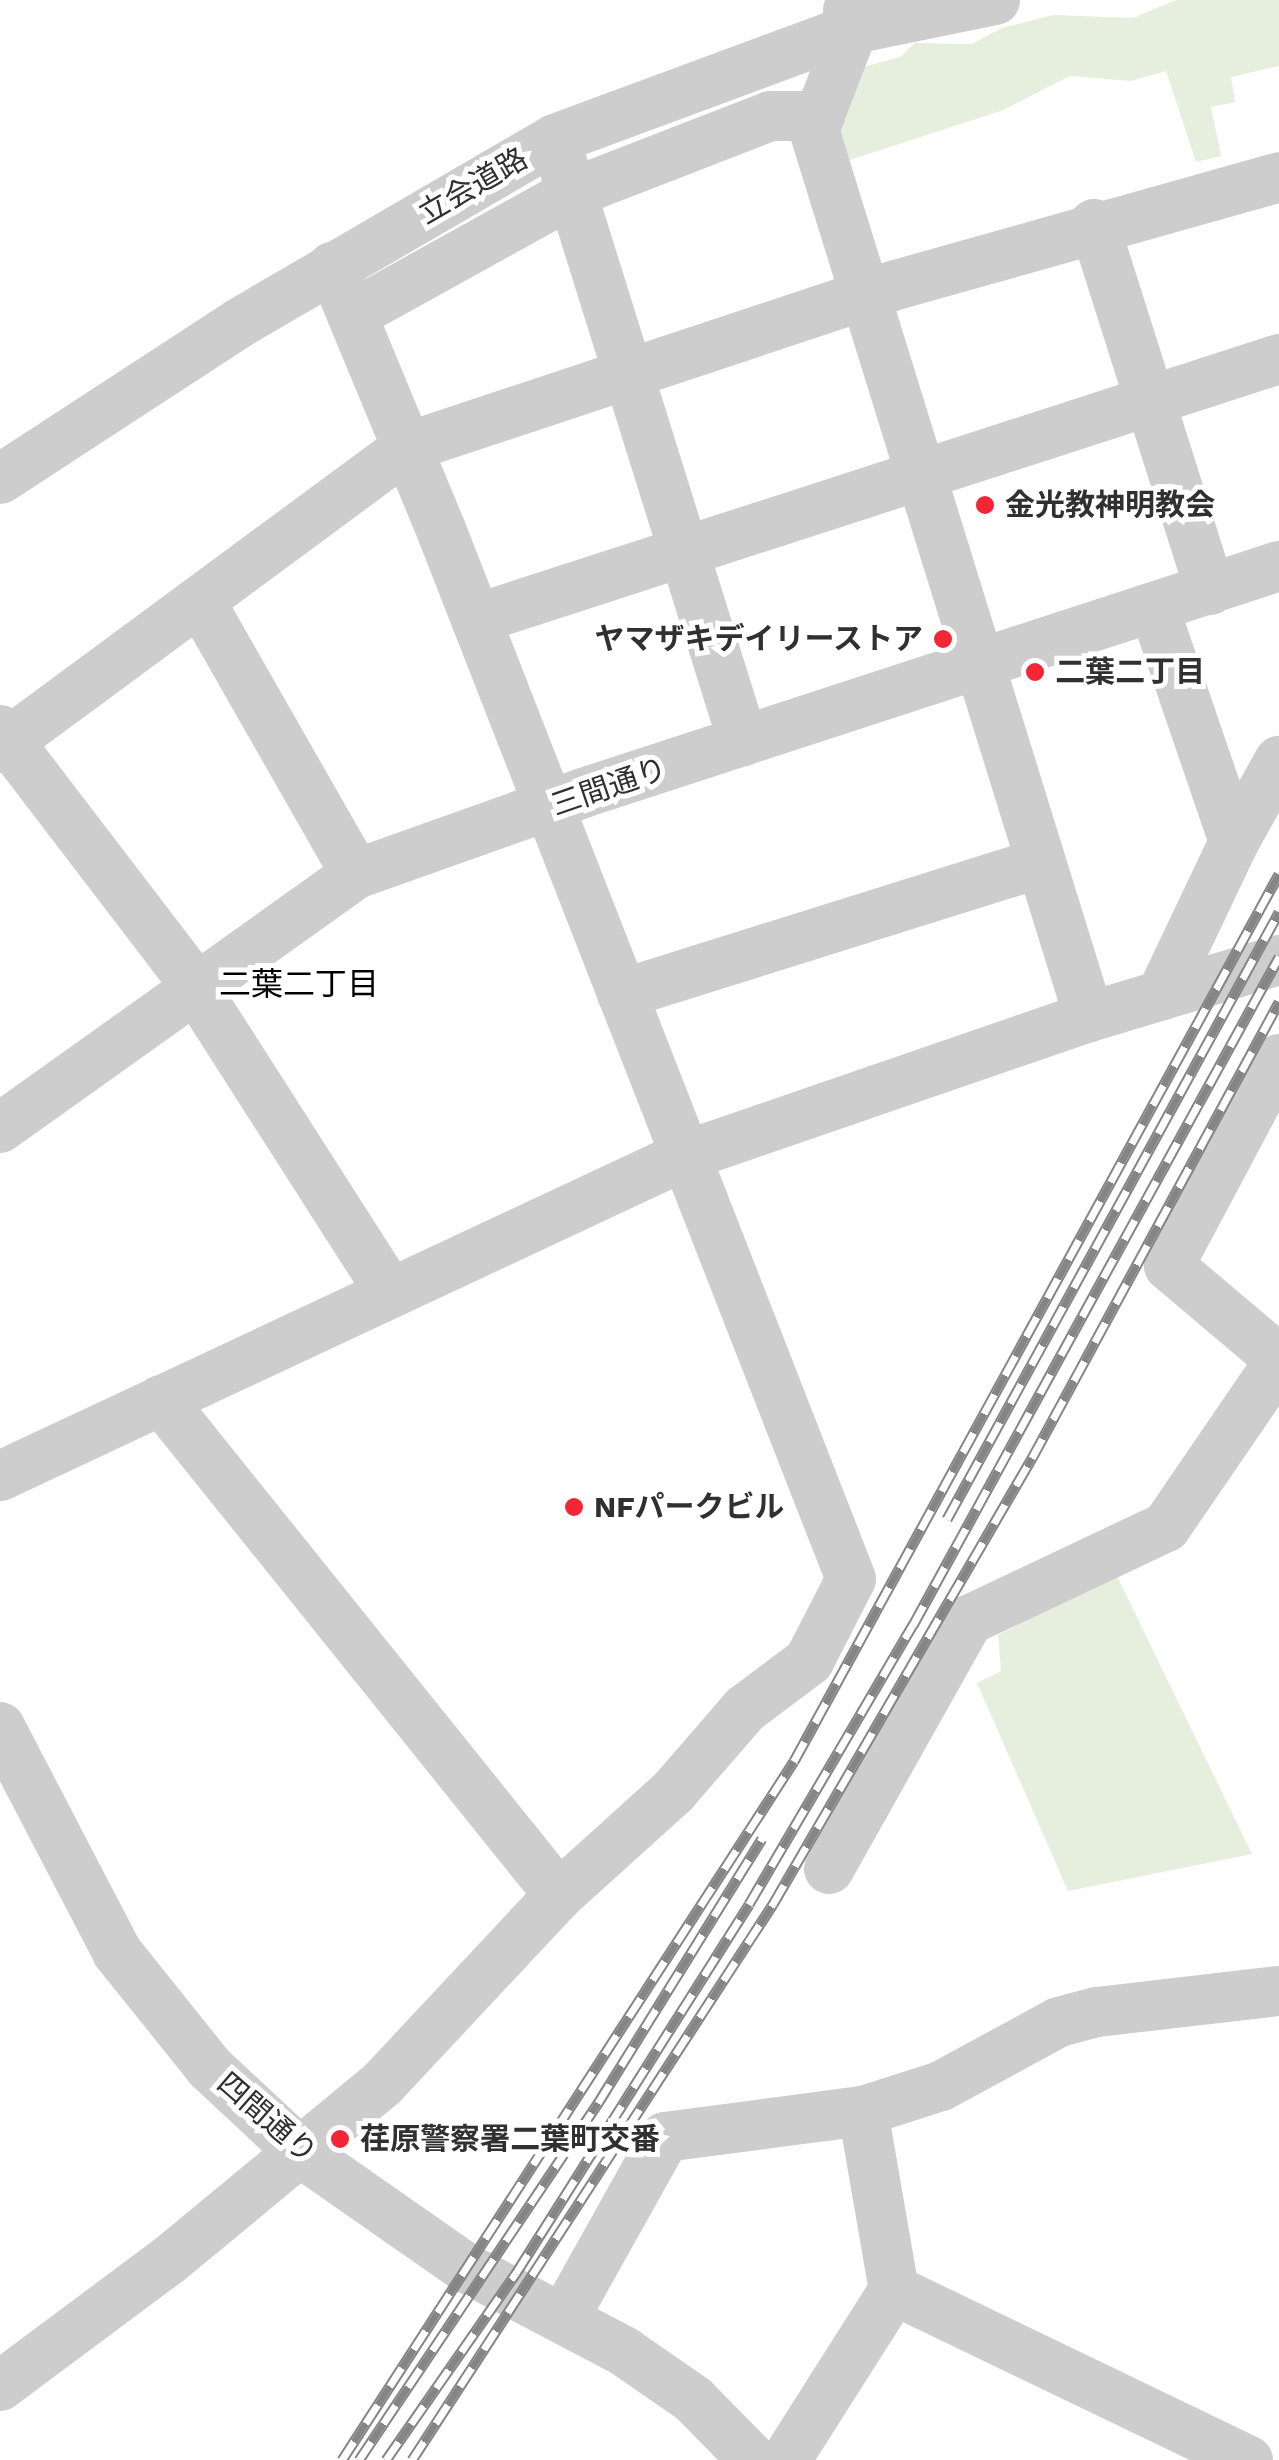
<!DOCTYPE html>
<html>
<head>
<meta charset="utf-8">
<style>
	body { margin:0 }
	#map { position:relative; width:1279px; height:2460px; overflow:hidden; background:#fff; font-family:"Work Sans","Noto Sans JP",sans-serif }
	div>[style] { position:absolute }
	.green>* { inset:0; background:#e6eedd }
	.minor>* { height:50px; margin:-25px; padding:0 25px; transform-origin:25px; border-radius:25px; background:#cdcdcd }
	.rail>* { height:11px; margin-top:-5.5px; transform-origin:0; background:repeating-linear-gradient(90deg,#fff 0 22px,#858585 0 44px); box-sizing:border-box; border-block:2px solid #858585 }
	.dots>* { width:28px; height:28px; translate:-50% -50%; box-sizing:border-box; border:5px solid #fff; border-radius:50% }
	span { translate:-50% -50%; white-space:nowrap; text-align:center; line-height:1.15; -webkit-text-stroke:10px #fff; paint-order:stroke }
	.street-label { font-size:30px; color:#303030 }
	.poi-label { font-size:30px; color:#303030; font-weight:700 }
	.left { translate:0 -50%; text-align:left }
	.right { translate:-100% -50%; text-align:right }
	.neighbourhood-label { font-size:32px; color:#000 }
</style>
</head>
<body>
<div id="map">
	<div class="green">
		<div style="clip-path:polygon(1176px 0,1279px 0,1279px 66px,1231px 77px,1235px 102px,1211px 107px,1221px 156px,1196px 162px,1166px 71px,1131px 81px,1070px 76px,1001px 111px,837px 164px,830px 142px,856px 69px,900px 57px,915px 43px,972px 44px,1002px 28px,1053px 15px,1133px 18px)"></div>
		<div style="clip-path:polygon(1116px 1574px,1252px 1854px,1068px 1891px,977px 1683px,1001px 1671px,998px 1635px)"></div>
	</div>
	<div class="minor">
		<div style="left:848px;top:10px;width:20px;rotate:75deg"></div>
		<div style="left:853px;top:29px;width:108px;rotate:111.1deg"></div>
		<div style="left:814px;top:130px;width:929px;rotate:72.77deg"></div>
		<div style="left:555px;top:139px;width:631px;rotate:72.66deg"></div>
		<div style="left:1094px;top:224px;width:384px;rotate:72.4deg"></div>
		<div style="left:352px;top:315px;width:252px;rotate:-29deg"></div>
		<div style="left:572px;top:193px;width:213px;rotate:-21.2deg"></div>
		<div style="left:771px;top:116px;width:49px"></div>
		<div style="left:0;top:479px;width:285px;rotate:-33.1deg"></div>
		<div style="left:239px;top:323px;width:366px;rotate:-30.2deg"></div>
		<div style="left:555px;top:139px;width:318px;rotate:-20.3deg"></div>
		<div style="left:853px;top:29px;width:145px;rotate:-11.5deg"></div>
		<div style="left:200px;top:601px;width:314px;rotate:60.3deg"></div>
		<div style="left:1154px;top:608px;width:247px;rotate:71.1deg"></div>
		<div style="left:1234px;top:842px;width:170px;rotate:115.4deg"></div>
		<div style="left:476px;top:619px;width:844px;rotate:-17.94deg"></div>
		<div style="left:0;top:730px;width:305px;rotate:52.6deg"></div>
		<div style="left:185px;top:972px;width:377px;rotate:57.4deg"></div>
		<div style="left:0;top:748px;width:507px;rotate:-36.42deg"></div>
		<div style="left:408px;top:447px;width:514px;rotate:-18.36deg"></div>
		<div style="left:896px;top:285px;width:398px;rotate:-15.7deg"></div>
		<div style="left:1234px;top:842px;width:93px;rotate:-60.9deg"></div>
		<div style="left:622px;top:994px;width:437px;rotate:-17.4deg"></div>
		<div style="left:1279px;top:1059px;width:234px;rotate:118deg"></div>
		<div style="left:1169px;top:1266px;width:144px;rotate:40.2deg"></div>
		<div style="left:0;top:1128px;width:437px;rotate:-35.5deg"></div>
		<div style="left:356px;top:874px;width:241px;rotate:-19.6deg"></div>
		<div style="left:583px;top:793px;width:732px;rotate:-18.06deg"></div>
		<div style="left:161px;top:1400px;width:635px;rotate:51.2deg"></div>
		<div style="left:0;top:1476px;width:753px;rotate:-25.07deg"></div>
		<div style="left:682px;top:1157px;width:430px;rotate:-19deg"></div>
		<div style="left:1089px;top:1017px;width:198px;rotate:-16.7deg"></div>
		<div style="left:0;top:1727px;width:254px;rotate:62.5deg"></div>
		<div style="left:117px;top:1952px;width:147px;rotate:51.3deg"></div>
		<div style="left:209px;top:2067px;width:125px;rotate:43deg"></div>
		<div style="left:300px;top:2152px;width:203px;rotate:34.9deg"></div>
		<div style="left:466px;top:2268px;width:180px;rotate:27.8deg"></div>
		<div style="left:625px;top:2352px;width:83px;rotate:34.7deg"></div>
		<div style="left:693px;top:2399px;width:86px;rotate:45.5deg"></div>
		<div style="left:829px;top:1869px;width:286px;rotate:-60.7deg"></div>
		<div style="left:969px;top:1620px;width:218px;rotate:-25.3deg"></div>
		<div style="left:1166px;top:1527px;width:200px;rotate:-55.6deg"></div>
		<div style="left:863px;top:2111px;width:182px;rotate:80.2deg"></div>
		<div style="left:565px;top:2316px;width:205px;rotate:-60.8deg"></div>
		<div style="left:665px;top:2137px;width:200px;rotate:-7.5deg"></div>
		<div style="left:863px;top:2111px;width:82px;rotate:-17.8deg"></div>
		<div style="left:941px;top:2086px;width:134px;rotate:-28.5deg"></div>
		<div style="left:1059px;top:2022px;width:39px;rotate:-15deg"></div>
		<div style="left:1097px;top:2012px;width:183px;rotate:-6.6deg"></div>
		<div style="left:0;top:2386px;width:209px;rotate:-36.7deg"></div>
		<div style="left:168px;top:2261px;width:279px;rotate:-39.6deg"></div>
		<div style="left:383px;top:2083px;width:258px;rotate:-46.9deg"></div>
		<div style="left:559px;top:1895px;width:154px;rotate:-42.1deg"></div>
		<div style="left:673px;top:1792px;width:110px;rotate:-49.1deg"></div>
		<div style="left:745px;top:1709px;width:80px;rotate:-36.9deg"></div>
		<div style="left:809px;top:1661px;width:92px;rotate:-62.9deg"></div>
		<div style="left:851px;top:1579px;width:1124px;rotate:-111.34deg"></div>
		<div style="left:442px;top:532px;width:287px;rotate:-112.5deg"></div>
		<div style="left:786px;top:2460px;width:201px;rotate:-57.6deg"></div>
		<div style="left:894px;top:2290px;width:393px;rotate:25.7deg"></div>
	</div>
	<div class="rail">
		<div style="left:947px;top:1519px;width:692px;rotate:-61.32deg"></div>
		<div style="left:342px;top:2460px;width:832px;rotate:-57.11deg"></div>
		<div style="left:794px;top:1761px;width:1011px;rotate:-61.33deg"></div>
		<div style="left:359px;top:2460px;width:430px;rotate:-56.2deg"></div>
		<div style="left:598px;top:2103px;width:311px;rotate:-58.2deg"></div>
		<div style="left:386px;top:2460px;width:228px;rotate:-55.2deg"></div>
		<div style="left:516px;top:2273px;width:436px;rotate:-57.7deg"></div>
		<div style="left:749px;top:1904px;width:324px;rotate:-59.6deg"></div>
		<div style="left:913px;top:1625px;width:762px;rotate:-61.28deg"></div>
		<div style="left:412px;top:2460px;width:663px;rotate:-57.01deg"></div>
		<div style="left:773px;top:1904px;width:516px;rotate:-59.86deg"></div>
		<div style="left:1032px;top:1458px;width:519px;rotate:-61.56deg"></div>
	</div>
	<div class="dots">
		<div style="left:985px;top:505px;background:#f32636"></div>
		<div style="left:943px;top:639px;background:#f32636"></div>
		<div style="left:1035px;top:672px;background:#f32636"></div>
		<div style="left:574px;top:1507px;background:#f32636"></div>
		<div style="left:340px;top:2139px;background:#f32636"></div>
	</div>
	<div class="street-label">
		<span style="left:473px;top:186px;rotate:-30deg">立会道路</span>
		<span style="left:609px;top:787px;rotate:-19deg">三間通り</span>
		<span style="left:267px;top:2118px;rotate:41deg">四間通り</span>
	</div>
	<div class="poi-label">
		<span class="left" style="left:1005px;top:505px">金光教神明教会</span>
		<span class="right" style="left:923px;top:639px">ヤマザキデイリーストア</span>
		<span class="left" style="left:1055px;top:672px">二葉二丁目</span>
		<span class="left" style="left:594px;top:1507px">NFパークビル</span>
		<span class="left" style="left:360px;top:2139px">荏原警察署二葉町交番</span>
	</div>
	<div class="neighbourhood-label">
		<span style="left:299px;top:984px">二葉二丁目</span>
	</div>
</div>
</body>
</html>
